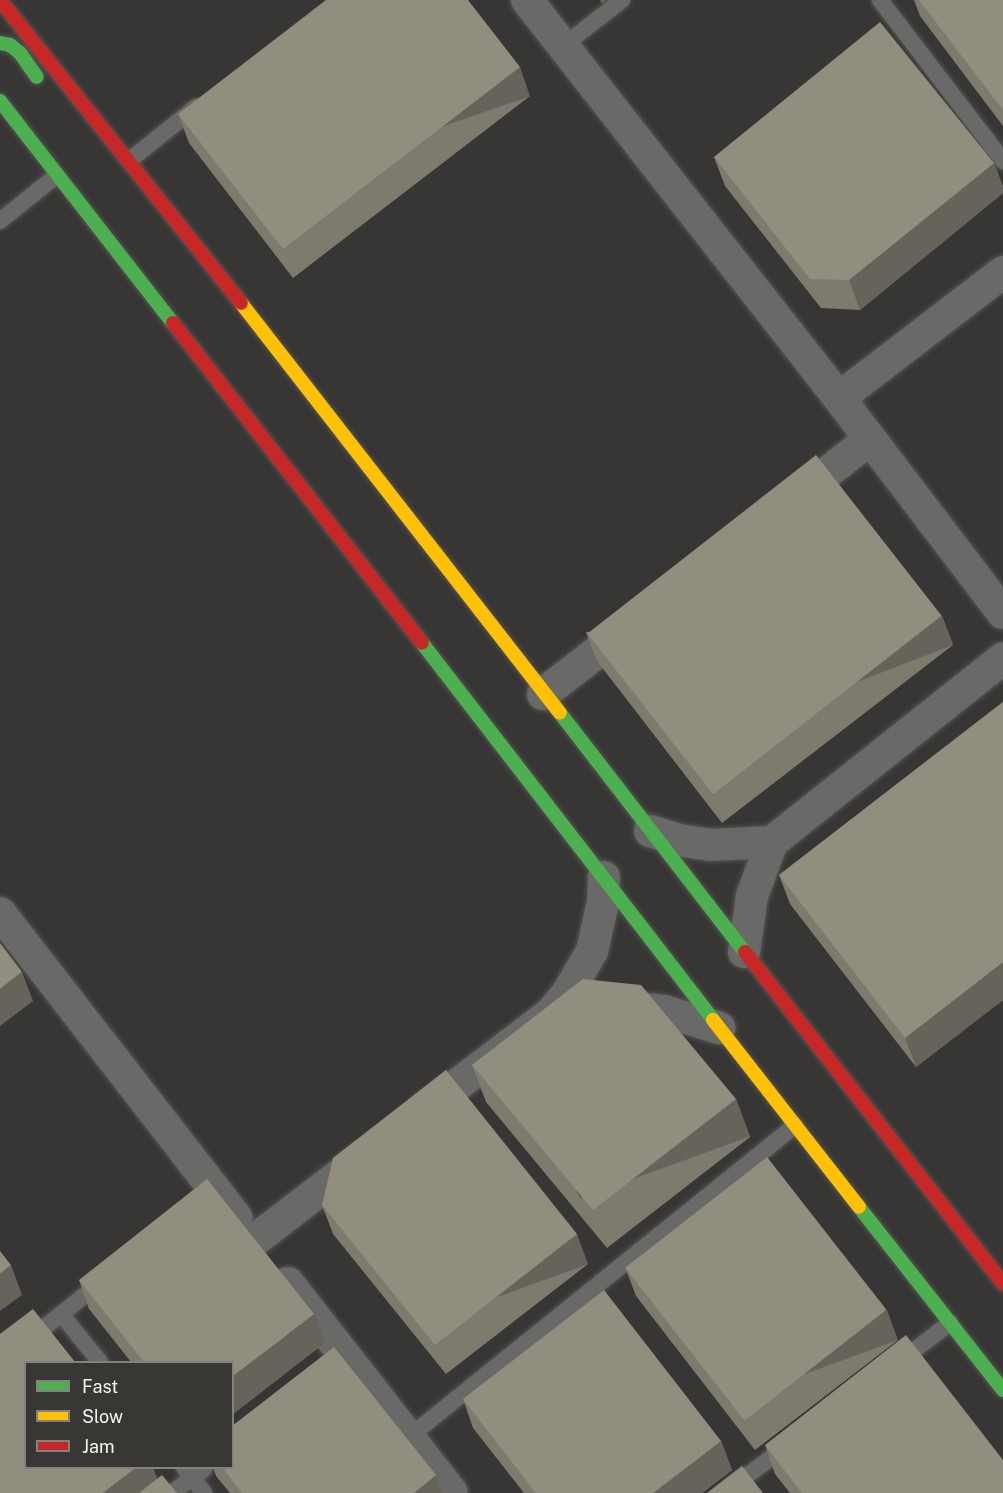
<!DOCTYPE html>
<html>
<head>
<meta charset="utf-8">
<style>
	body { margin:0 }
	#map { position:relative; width:1003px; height:1493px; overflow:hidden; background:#373634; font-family:"Public Sans",sans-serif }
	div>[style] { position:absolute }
	.roads { filter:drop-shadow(0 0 2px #555453) drop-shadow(0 0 2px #555453) }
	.lane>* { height:16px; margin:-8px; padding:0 8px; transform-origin:8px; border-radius:8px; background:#696967 }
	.street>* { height:32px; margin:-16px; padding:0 16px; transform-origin:16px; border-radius:16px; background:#696967 }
	.fast>* { height:14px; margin:-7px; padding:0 7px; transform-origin:7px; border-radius:7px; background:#4caf50 }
	.slow>* { height:14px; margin:-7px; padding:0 7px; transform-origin:7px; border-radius:7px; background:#ffc107 }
	.jam>* { height:14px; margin:-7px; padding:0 7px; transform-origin:7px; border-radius:7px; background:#c62828 }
	.wall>* { inset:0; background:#7d7a6e }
	.shaded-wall>* { inset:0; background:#66635a; transform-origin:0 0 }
	.building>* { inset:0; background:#918e80; transform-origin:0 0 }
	span { translate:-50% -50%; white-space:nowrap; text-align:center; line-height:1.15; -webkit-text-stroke:6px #383733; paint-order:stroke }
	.legend { position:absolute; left:24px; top:1361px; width:210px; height:108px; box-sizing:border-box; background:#383733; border:2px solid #83827f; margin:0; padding:8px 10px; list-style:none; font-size:18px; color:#f3f2f0 }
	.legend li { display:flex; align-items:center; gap:12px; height:30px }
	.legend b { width:30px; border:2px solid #83827f }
</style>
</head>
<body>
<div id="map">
	<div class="roads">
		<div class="lane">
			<div style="left:880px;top:0;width:203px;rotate:52.6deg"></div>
			<div style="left:563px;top:46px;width:75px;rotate:-37.9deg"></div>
			<div style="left:130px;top:160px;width:85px;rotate:-38.8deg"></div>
			<div style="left:0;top:221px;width:73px;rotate:-38.9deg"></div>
			<div style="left:61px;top:1314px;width:62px;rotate:50.9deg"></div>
			<div style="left:900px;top:1361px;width:63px;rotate:-37.2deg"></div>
			<div style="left:0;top:1363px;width:128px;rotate:-38.7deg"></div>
			<div style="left:409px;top:1437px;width:496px;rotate:-38.9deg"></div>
			<div style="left:184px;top:1468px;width:32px;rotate:51deg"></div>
			<div style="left:172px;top:1493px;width:41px;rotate:-37.1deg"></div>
			<div style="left:724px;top:1493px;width:80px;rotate:-36.9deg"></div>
		</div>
		<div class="street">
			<div style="left:527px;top:0;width:506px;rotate:51.91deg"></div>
			<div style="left:839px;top:398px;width:270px;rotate:52.7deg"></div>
			<div style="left:839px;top:398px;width:207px;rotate:-37.5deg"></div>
			<div style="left:795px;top:498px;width:95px;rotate:-38.2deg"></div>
			<div style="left:543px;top:694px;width:108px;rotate:-37.8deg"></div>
			<div style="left:650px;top:831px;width:30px;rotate:17deg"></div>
			<div style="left:679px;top:840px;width:31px;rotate:9deg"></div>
			<div style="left:710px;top:845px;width:62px;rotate:-2.8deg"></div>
			<div style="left:0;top:913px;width:386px;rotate:52.2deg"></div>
			<div style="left:744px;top:952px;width:57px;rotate:-81.9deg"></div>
			<div style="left:752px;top:896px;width:58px;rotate:-69.7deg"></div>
			<div style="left:772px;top:842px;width:295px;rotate:-38.5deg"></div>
			<div style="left:620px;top:1006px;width:44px;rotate:6.5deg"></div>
			<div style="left:664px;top:1011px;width:58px;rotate:17.2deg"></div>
			<div style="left:423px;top:1111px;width:161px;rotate:-37.4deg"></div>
			<div style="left:551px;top:1013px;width:25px;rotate:-50deg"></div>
			<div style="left:567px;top:994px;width:50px;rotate:-59.8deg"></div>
			<div style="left:592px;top:951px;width:50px;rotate:-77.3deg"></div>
			<div style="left:603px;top:902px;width:25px;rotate:-88deg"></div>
			<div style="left:255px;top:1240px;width:133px;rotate:-37.6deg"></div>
			<div style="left:288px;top:1283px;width:266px;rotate:52deg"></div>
		</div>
		<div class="fast">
			<div style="left:0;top:43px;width:10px;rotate:11deg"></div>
			<div style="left:10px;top:45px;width:13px;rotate:39deg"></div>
			<div style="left:20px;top:53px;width:29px;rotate:55deg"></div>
			<div style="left:0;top:101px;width:281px;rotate:52.1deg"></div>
			<div style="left:422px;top:643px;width:476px;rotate:52.3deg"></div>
			<div style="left:560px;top:713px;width:302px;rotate:52.3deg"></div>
			<div style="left:859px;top:1207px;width:233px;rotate:51.8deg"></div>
		</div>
		<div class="slow">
			<div style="left:241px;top:303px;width:519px;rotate:52.12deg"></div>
			<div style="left:713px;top:1020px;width:237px;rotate:52deg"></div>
		</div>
		<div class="jam">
			<div style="left:0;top:0;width:387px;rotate:51.5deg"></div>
			<div style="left:173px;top:323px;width:405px;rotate:52.1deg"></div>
			<div style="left:745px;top:952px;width:420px;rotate:52.1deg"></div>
		</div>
	</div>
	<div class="wall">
		<div style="clip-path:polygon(914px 0,1003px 0,1003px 126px,920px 16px)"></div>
		<div style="clip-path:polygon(530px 96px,293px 278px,189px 143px,178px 114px)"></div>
		<div style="clip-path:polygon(714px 157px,994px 163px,1003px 187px,1003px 193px,860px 310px,821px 308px,725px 186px)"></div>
		<div style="clip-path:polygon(942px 616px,953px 645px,722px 823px,597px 661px,586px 632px)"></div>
		<div style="clip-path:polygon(1003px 702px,1003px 1000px,916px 1067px,790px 904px,779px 875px)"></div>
		<div style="clip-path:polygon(472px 1065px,736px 1099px,750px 1137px,607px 1248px,486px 1102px)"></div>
		<div style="clip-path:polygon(322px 1205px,588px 1264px,446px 1374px,333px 1234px)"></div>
		<div style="clip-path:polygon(625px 1267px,898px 1340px,755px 1450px,636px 1296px)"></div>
		<div style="clip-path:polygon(79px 1280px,325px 1343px,232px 1362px,131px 1362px,89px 1309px)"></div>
		<div style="clip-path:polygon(463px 1399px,721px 1441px,732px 1470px,702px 1493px,524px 1493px,473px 1428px)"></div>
		<div style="clip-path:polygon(765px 1445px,1003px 1493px,790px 1493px,775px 1474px)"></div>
		<div style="clip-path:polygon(213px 1467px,436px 1475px,443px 1493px,230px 1493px,216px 1476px)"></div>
	</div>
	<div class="shaded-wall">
		<div style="clip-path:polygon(600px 0,607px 0,602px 4px)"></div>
		<div style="left:520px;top:67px;width:31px;height:299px;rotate:71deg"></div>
		<div style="clip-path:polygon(994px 163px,1003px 187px,1003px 193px,860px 310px,849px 280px)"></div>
		<div style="left:942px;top:616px;width:31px;height:291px;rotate:69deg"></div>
		<div style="clip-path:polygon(1003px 962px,1003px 1000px,916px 1067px,905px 1038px)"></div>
		<div style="clip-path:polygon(22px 972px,33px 1001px,0 1026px,0 989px)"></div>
		<div style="left:736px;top:1099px;width:40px;height:181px;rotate:70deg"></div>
		<div style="left:577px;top:1234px;width:32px;height:180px;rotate:70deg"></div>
		<div style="clip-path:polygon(11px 1265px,22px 1295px,0 1311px,0 1274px)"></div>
		<div style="left:887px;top:1310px;width:32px;height:180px;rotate:70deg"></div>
		<div style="clip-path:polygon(314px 1314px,325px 1343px,232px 1415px,232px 1377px)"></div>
		<div style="clip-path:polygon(721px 1441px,732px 1470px,702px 1493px,653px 1493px)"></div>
		<div style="clip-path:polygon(137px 1467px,153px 1467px,160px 1487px,152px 1493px,103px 1493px)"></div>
		<div style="clip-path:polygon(436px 1475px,443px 1493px,414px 1493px)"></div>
	</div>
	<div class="building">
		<div style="clip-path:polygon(326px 0,468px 0,520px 67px,283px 249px,178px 114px)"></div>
		<div style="clip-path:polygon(919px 0,1003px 0,1003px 110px)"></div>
		<div style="clip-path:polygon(880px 22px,994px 163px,849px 280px,810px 279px,714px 157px)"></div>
		<div style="left:816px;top:455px;width:204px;height:290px;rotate:52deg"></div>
		<div style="clip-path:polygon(1003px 702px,1003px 962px,905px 1038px,779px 875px)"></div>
		<div style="clip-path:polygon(0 943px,22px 972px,0 989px)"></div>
		<div style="clip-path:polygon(583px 979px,641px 985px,736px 1099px,593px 1210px,472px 1065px)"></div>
		<div style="clip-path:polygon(446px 1070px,577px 1234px,435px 1345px,322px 1205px,333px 1158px)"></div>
		<div style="left:767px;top:1157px;width:194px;height:180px;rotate:52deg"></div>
		<div style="clip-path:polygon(207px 1179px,314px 1314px,232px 1377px,232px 1362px,144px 1362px,79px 1280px)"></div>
		<div style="clip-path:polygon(0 1251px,11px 1265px,0 1274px)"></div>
		<div style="clip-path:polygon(604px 1290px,721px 1441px,653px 1493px,536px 1493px,463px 1399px)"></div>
		<div style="clip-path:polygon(33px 1309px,75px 1362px,26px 1362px,26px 1467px,137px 1467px,103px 1493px,0 1493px,0 1334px)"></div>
		<div style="clip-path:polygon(906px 1335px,1003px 1460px,1003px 1493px,802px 1493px,765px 1445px)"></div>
		<div style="clip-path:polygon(334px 1347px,436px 1475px,414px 1493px,242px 1493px,222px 1467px,232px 1467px,232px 1426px)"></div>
		<div style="clip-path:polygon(742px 1466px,763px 1493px,707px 1493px)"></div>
		<div style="clip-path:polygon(162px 1475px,177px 1493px,139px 1493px)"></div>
	</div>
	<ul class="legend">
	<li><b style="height:8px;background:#4caf50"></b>Fast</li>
	<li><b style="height:8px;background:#ffc107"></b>Slow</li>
	<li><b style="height:8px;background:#c62828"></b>Jam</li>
	</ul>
</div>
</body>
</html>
